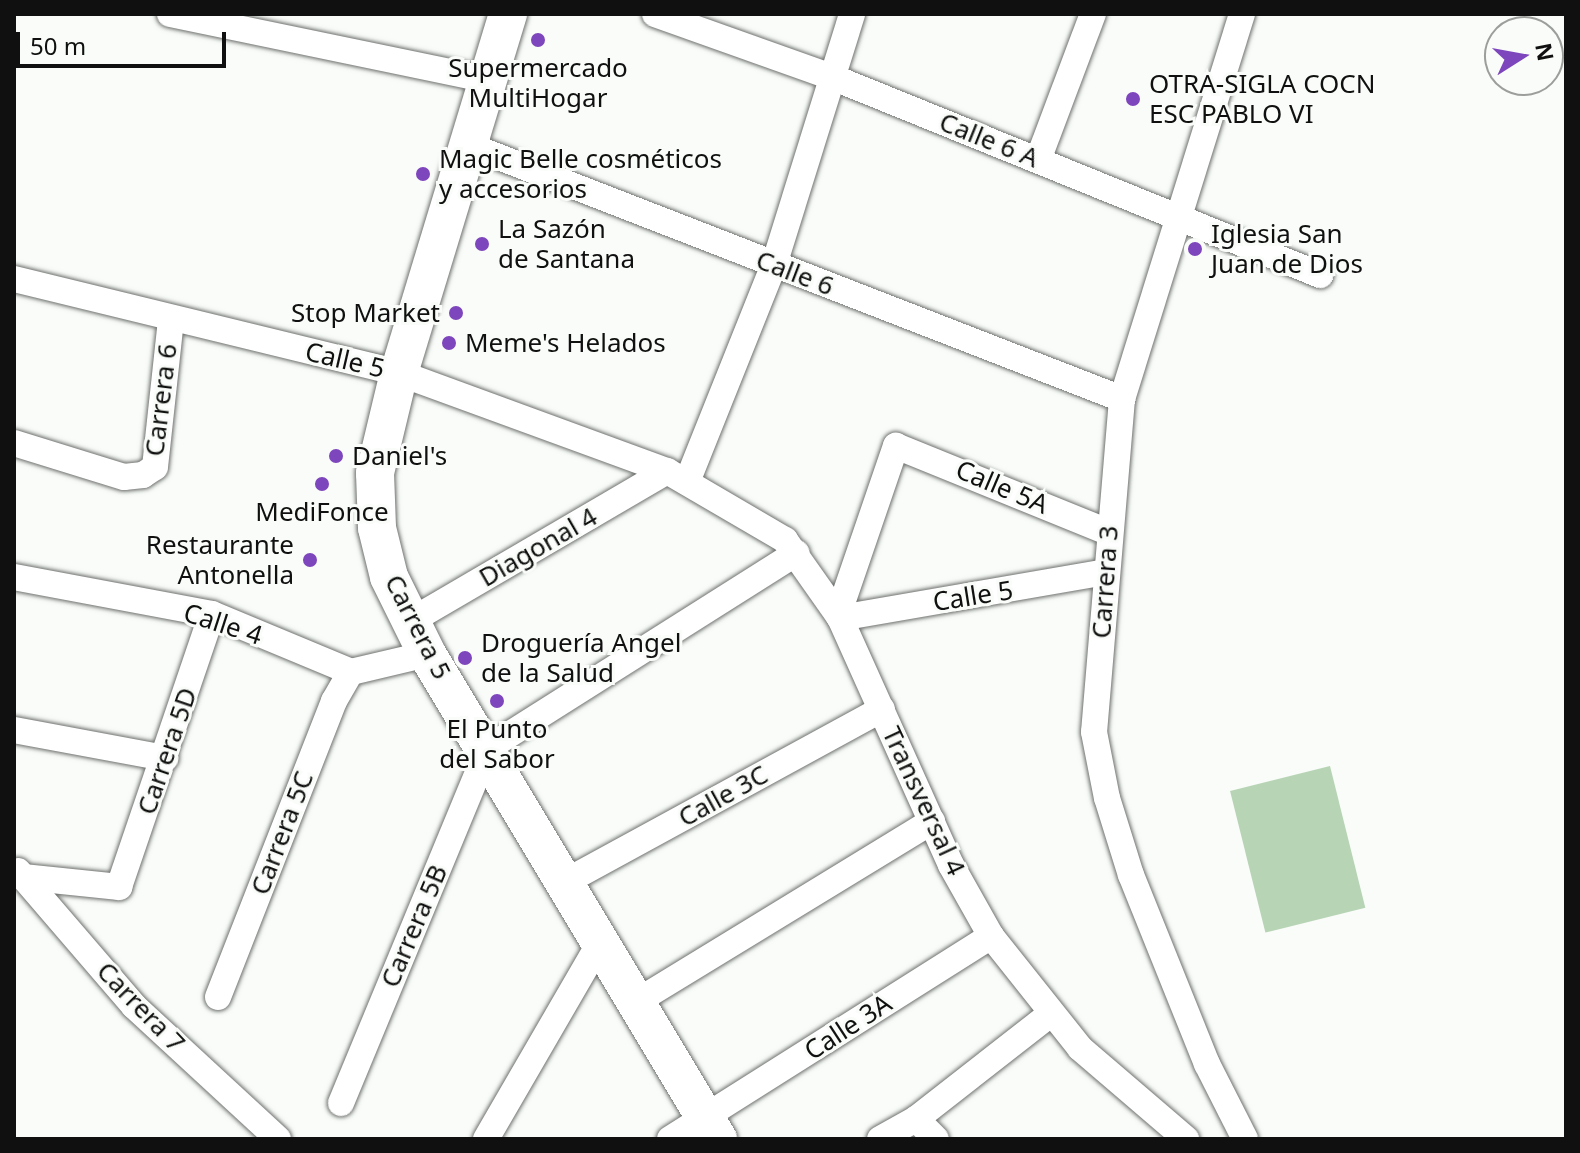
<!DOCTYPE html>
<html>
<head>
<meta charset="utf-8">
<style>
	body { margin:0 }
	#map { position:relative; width:1580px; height:1153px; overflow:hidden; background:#f9fcf9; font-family:"Noto Sans",sans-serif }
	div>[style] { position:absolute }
	.green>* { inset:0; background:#b7d4b5; transform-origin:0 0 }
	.roads { filter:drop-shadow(0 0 2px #6e716e) drop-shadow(0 0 2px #6e716e) }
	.street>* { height:26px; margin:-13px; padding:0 13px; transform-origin:13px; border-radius:13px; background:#fff }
	.secondary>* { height:38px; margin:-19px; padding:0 19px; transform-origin:19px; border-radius:19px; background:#fff }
	.dots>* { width:22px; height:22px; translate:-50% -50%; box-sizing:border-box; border:4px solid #f9fcf9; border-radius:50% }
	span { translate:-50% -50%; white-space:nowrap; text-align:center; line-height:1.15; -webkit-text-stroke:6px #f9fcf9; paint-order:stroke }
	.poi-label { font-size:26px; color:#0f100f }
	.left { translate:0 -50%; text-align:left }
	.right { translate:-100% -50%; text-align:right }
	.street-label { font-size:26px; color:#0f100f }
	.frame { position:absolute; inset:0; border:16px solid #0f100f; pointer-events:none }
	.north { position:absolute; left:1484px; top:16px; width:80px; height:80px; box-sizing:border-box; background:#f9fcf9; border:2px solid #9b9e9b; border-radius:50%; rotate:79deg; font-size:22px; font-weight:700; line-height:32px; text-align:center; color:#0f100f }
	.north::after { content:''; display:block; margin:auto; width:28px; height:36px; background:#7e46bc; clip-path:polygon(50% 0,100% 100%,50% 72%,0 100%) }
	.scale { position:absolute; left:16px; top:32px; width:210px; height:36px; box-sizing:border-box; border:4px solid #0f100f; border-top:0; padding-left:10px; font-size:24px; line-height:28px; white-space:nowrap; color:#0f100f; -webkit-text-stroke:6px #f9fcf9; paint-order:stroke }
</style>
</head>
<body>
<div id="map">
	<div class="green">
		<div style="left:1330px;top:766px;width:146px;height:103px;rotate:76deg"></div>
	</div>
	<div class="roads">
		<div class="street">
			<div style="left:170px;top:14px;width:326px;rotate:11.7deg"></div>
			<div style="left:655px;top:14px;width:188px;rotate:19.6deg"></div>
			<div style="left:832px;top:77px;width:527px;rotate:22.08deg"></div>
			<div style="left:1242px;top:14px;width:403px;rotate:107.3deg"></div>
			<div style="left:1122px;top:399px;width:334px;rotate:94.8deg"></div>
			<div style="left:1094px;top:732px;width:67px;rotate:78.9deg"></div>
			<div style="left:1107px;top:798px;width:81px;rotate:72.7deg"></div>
			<div style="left:1131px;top:875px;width:204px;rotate:68.1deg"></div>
			<div style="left:1207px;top:1064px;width:84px;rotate:63.1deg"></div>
			<div style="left:468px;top:145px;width:702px;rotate:21.23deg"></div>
			<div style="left:1038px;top:160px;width:156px;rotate:-69.4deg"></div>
			<div style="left:14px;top:279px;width:396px;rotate:13.7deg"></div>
			<div style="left:399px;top:373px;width:285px;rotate:20.1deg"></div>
			<div style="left:667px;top:471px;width:137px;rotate:30.3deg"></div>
			<div style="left:785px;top:540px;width:95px;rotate:54.8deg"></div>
			<div style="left:840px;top:618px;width:271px;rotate:65.8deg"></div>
			<div style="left:951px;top:865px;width:81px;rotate:60.6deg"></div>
			<div style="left:991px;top:936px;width:143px;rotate:51.5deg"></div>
			<div style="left:1080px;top:1048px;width:140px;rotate:40.6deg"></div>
			<div style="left:14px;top:443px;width:115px;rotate:17.2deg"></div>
			<div style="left:124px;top:477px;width:19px;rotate:-6deg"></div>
			<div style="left:143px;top:475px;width:14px;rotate:-34deg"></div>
			<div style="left:155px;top:467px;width:149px;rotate:-83.8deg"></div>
			<div style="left:687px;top:482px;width:234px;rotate:-68.2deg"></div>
			<div style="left:774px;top:265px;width:263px;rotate:-72.7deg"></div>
			<div style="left:14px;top:577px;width:201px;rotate:10.6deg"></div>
			<div style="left:212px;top:614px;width:151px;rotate:22.6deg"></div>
			<div style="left:351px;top:672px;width:78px;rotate:-13.3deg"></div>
			<div style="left:838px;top:615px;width:179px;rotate:-71.1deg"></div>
			<div style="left:896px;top:446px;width:229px;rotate:22.1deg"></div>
			<div style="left:840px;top:618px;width:270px;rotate:-9.8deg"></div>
			<div style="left:409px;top:622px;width:299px;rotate:-30.3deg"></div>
			<div style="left:14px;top:730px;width:154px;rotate:10.5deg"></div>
			<div style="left:18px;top:871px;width:178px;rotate:49.3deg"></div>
			<div style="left:134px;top:1006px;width:196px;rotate:42.7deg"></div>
			<div style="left:23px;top:877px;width:97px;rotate:5.9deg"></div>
			<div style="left:119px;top:887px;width:288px;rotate:-71.2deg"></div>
			<div style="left:565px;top:882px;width:361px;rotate:-28.6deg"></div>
			<div style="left:218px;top:997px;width:318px;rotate:-68.6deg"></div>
			<div style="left:334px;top:701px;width:34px;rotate:-60deg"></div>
			<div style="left:636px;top:1002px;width:347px;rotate:-31.4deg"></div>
			<div style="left:341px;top:1103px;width:384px;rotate:-67.5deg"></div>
			<div style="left:488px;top:748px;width:365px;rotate:-32.3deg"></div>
			<div style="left:916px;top:1119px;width:28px;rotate:45deg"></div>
			<div style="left:486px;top:1139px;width:228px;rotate:-59.9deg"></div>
			<div style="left:670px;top:1139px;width:380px;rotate:-32.3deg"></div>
			<div style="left:880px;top:1139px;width:41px;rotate:-29.1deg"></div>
			<div style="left:916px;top:1119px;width:169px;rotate:-38deg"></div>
		</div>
		<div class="secondary">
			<div style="left:508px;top:14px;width:375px;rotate:106.9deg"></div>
			<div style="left:399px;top:373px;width:103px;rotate:103.5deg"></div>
			<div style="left:375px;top:473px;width:55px;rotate:87.9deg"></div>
			<div style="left:377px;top:528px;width:50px;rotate:76.2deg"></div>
			<div style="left:389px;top:577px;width:86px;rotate:63.7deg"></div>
			<div style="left:427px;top:654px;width:566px;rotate:59.04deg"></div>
		</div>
	</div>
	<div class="dots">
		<div style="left:538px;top:40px;background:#7e46bc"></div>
		<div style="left:1133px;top:99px;background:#7e46bc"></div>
		<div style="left:423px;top:174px;background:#7e46bc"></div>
		<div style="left:482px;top:244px;background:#7e46bc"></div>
		<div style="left:1195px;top:249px;background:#7e46bc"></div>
		<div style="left:456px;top:313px;background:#7e46bc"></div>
		<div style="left:449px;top:343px;background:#7e46bc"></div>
		<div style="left:336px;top:456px;background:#7e46bc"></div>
		<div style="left:322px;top:484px;background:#7e46bc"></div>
		<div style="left:310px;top:560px;background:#7e46bc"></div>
		<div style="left:465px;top:658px;background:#7e46bc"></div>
		<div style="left:497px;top:701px;background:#7e46bc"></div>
	</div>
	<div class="poi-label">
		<span style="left:538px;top:83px">Supermercado<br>MultiHogar</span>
		<span class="left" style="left:1149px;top:99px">OTRA-SIGLA COCN<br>ESC PABLO VI</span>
		<span class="left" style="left:439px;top:174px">Magic Belle cosméticos<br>y accesorios</span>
		<span class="left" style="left:498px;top:244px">La Sazón<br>de Santana</span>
		<span class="left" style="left:1211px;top:249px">Iglesia San<br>Juan de Dios</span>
		<span class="right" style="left:440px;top:313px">Stop Market</span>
		<span class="left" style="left:465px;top:343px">Meme's Helados</span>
		<span class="left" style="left:352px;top:456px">Daniel's</span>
		<span style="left:322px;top:512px">MediFonce</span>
		<span class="right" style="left:294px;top:560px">Restaurante<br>Antonella</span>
		<span class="left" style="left:481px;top:658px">Droguería Angel<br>de la Salud</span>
		<span style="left:497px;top:744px">El Punto<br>del Sabor</span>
	</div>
	<div class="street-label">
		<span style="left:989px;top:140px;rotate:22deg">Calle 6 A</span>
		<span style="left:795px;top:273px;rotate:21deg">Calle 6</span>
		<span style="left:345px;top:360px;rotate:13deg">Calle 5</span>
		<span style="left:161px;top:400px;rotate:-83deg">Carrera 6</span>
		<span style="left:1002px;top:487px;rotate:23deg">Calle 5A</span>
		<span style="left:538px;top:547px;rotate:-30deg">Diagonal 4</span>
		<span style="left:1105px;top:582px;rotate:-86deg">Carrera 3</span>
		<span style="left:973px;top:596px;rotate:-9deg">Calle 5</span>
		<span style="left:223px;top:624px;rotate:18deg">Calle 4</span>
		<span style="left:418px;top:627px;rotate:63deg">Carrera 5</span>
		<span style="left:167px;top:751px;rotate:-71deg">Carrera 5D</span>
		<span style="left:723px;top:796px;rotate:-29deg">Calle 3C</span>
		<span style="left:924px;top:801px;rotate:65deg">Transversal 4</span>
		<span style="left:282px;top:833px;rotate:-69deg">Carrera 5C</span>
		<span style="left:414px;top:926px;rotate:-67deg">Carrera 5B</span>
		<span style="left:141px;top:1007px;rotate:46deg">Carrera 7</span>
		<span style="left:848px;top:1027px;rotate:-33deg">Calle 3A</span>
	</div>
	<div class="frame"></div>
	<div class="north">N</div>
	<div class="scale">50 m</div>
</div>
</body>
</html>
